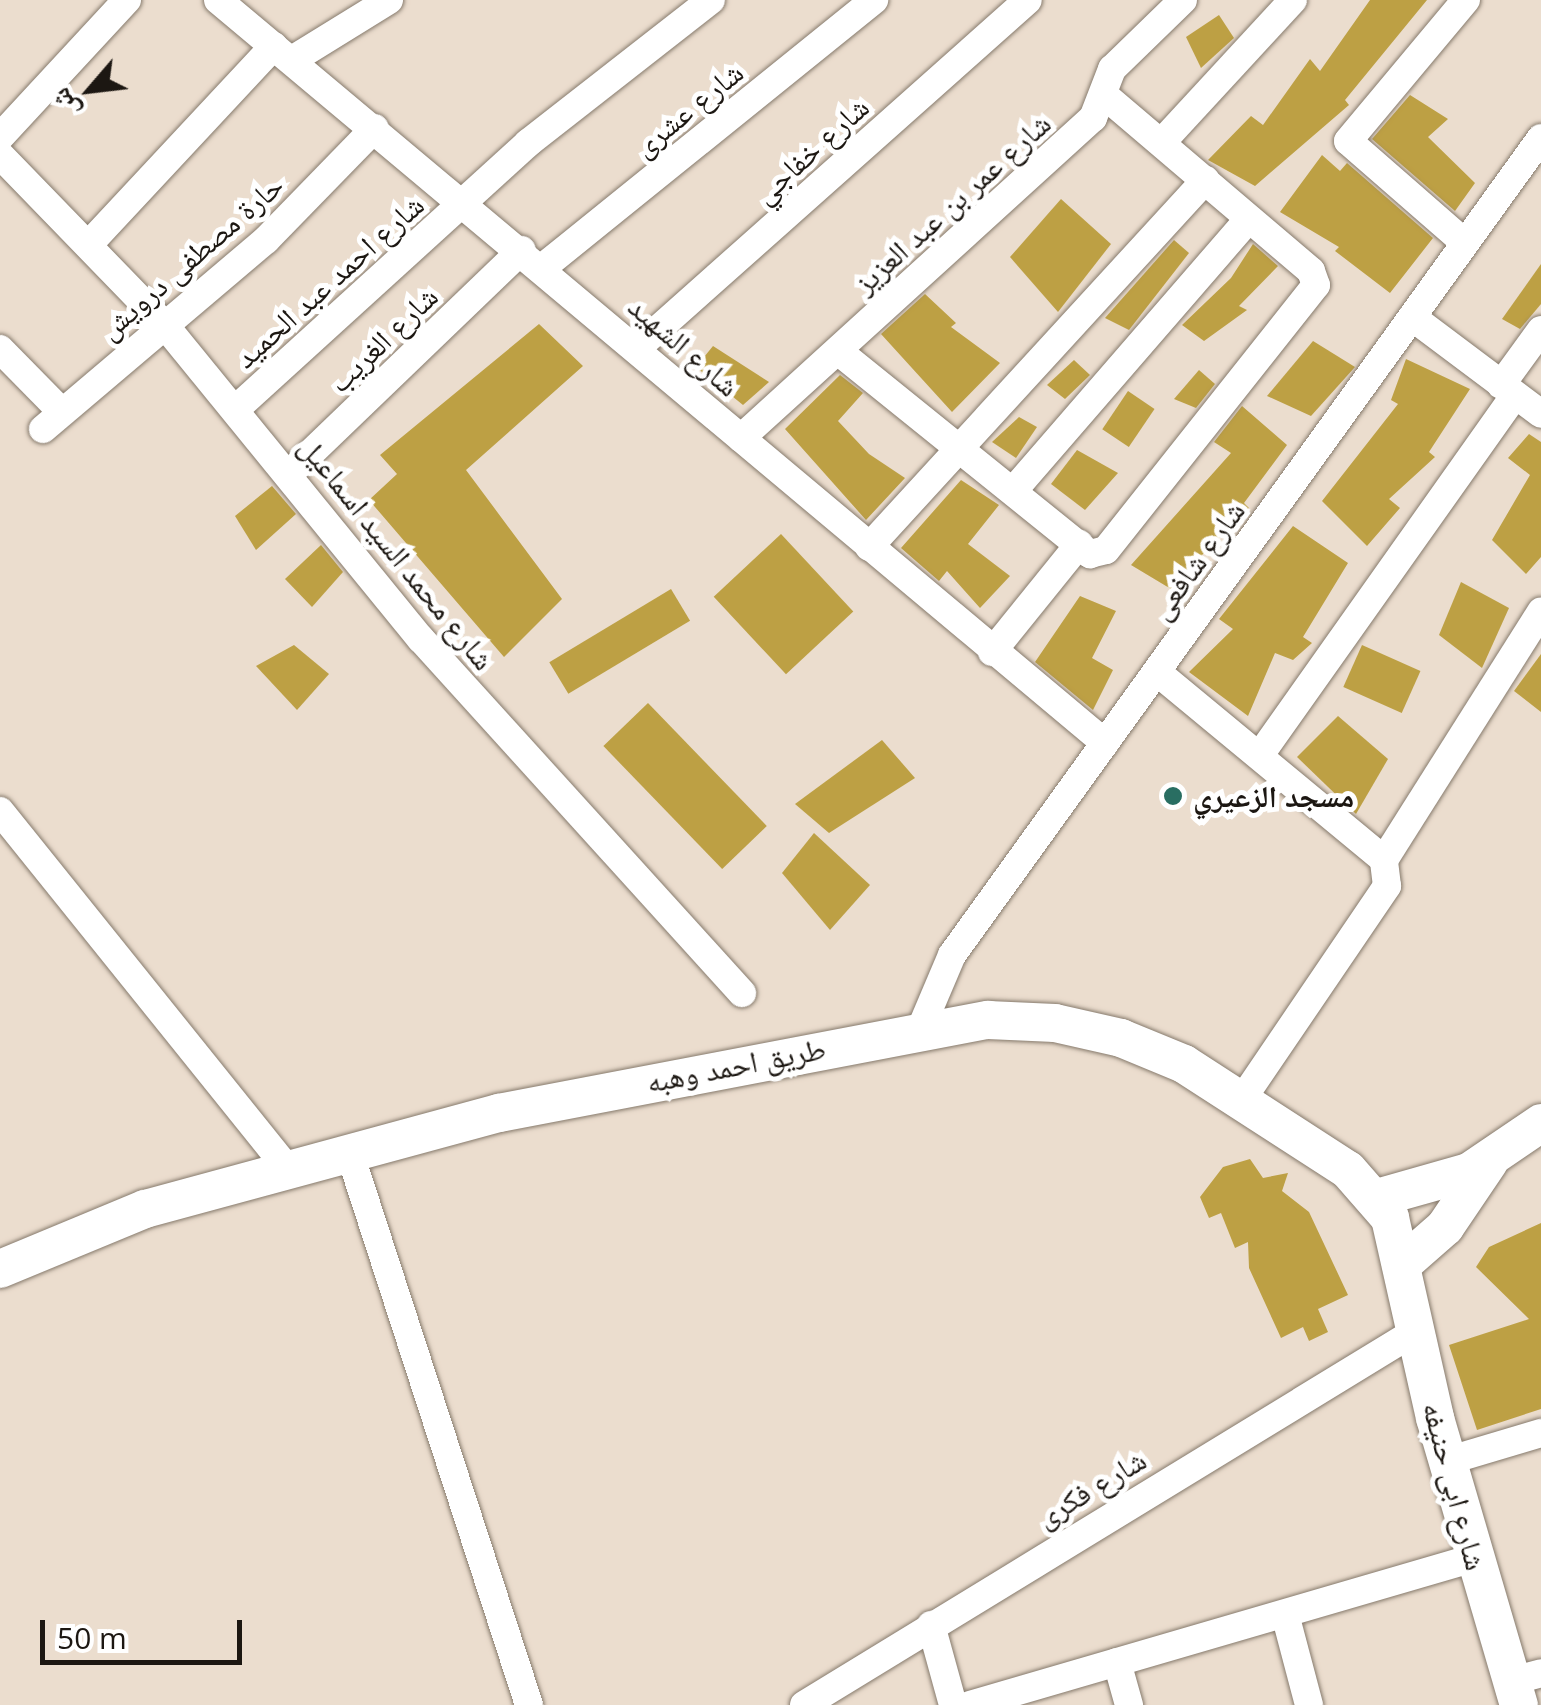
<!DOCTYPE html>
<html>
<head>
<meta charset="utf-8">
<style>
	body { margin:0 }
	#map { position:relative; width:1541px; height:1705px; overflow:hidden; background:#ebddce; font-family:"Open Sans","Noto Naskh Arabic",sans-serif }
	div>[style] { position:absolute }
	.building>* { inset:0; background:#bda044; transform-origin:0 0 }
	.roads { filter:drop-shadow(0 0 2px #867a6c) drop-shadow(0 0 2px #867a6c) }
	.street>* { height:28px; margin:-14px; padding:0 14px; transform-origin:14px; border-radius:14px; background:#fff }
	.secondary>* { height:38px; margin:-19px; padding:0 19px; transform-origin:19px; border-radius:19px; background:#fff }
	.dots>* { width:28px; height:28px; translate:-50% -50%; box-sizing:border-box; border:5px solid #fff; border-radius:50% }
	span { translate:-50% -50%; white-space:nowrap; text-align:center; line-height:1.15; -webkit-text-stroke:10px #fff; paint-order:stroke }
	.street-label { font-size:30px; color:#1c1712 }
	.poi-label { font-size:30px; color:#1c1712; font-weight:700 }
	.left { translate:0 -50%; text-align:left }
	.north { position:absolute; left:40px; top:40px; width:100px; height:100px; -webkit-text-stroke:8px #fff; paint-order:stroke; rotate:242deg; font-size:28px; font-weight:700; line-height:40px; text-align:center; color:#1c1712 }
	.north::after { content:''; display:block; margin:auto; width:35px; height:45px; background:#1c1712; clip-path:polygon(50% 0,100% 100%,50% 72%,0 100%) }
	.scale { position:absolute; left:40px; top:1620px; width:202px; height:45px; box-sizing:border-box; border:5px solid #1c1712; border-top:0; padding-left:12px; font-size:30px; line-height:35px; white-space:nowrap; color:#1c1712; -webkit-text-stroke:8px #fff; paint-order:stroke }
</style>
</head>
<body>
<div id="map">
	<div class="building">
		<div style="clip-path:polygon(1370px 0,1427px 0,1345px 100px,1349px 105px,1255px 186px,1208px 160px,1251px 116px,1263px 125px,1310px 59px,1320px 71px)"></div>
		<div style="clip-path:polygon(1219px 15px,1234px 38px,1201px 68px,1186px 37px)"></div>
		<div style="clip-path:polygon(1410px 95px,1448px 119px,1428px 137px,1475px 183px,1455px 211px,1372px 139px)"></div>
		<div style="clip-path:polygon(1322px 155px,1340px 171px,1347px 163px,1433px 238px,1390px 293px,1335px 251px,1339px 247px,1280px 212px)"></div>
		<div style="clip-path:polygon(1061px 199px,1111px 244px,1058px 312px,1010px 257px)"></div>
		<div style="clip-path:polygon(1174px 240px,1189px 253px,1129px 330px,1105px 318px)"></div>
		<div style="clip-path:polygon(1253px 244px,1278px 266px,1239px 306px,1247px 310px,1204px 341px,1182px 325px,1231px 278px)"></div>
		<div style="clip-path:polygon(1541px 264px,1541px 304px,1520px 329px,1502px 319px)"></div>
		<div style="clip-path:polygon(925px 294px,956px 323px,951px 327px,1000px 363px,952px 412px,881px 334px)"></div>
		<div style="clip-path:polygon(539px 324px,583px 366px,466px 470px,562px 599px,504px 657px,369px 500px,397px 474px,380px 455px)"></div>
		<div style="clip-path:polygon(1313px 341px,1355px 367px,1311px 416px,1267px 396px)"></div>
		<div style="clip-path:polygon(713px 346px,769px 382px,743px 405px,696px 367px)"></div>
		<div style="clip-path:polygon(1406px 359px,1470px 389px,1429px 452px,1435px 457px,1389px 499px,1400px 508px,1367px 546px,1322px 501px,1398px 404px,1391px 400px)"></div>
		<div style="clip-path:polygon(1074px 360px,1090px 375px,1065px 399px,1047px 385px)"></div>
		<div style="clip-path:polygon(1199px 370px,1215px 384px,1196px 408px,1174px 399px)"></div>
		<div style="clip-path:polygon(840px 375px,863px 393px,838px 421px,869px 454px,905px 478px,866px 520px,785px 429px)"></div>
		<div style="left:1128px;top:391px;width:32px;height:46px;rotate:34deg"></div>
		<div style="clip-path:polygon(1242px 406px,1287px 445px,1244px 503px,1249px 508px,1195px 562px,1203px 568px,1176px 592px,1131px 565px,1231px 453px,1214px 442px)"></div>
		<div style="clip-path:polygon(1019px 417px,1037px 427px,1016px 458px,992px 442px)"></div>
		<div style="clip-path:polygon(1529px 434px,1541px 442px,1541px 557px,1526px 574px,1492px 540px,1530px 475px,1508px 458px)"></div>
		<div style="clip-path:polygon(1077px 450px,1118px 473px,1085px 510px,1051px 484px)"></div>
		<div style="clip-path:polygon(961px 480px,999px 505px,968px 544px,1010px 576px,980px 608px,947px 571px,939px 581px,901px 548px)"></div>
		<div style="clip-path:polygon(272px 486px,296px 514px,256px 550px,235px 516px)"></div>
		<div style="clip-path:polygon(1293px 526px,1348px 563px,1303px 637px,1312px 643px,1293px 660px,1275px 653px,1248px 716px,1189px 672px,1233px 629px,1219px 619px)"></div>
		<div style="left:781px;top:534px;width:106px;height:92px;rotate:47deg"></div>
		<div style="clip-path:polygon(321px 545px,343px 572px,312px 607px,285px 579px)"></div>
		<div style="clip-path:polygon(1461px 582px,1509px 608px,1482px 668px,1439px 635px)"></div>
		<div style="left:671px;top:589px;width:37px;height:142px;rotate:59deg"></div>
		<div style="clip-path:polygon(1080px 596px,1116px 611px,1092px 658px,1113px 670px,1093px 710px,1035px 662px)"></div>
		<div style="clip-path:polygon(294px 645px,329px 674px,297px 710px,256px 666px)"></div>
		<div style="left:1362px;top:645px;width:64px;height:46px;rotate:24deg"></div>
		<div style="clip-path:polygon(1541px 654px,1541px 712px,1514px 691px)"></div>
		<div style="left:648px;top:703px;width:171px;height:62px;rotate:46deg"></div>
		<div style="clip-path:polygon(1338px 716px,1388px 759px,1356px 814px,1297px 757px)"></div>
		<div style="clip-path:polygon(882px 740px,915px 778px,829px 833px,795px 804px)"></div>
		<div style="clip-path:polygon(814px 833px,870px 885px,830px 930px,782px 873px)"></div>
		<div style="clip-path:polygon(1250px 1159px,1263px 1178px,1288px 1173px,1282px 1191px,1309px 1212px,1348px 1295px,1318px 1309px,1328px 1332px,1309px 1341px,1303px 1327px,1281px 1338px,1249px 1268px,1248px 1242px,1235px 1248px,1221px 1213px,1209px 1218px,1200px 1197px,1223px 1167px)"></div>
		<div style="clip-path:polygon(1541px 1223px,1541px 1409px,1477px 1430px,1449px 1345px,1529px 1319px,1476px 1267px,1489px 1247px)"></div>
	</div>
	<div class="roads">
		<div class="street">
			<div style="left:218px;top:0;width:1157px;rotate:39.95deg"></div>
			<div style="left:292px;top:60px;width:114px;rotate:-31.7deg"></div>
			<div style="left:0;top:137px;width:187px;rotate:-47.2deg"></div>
			<div style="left:1162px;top:142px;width:193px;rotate:-47.3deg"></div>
			<div style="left:0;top:155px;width:234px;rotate:45.9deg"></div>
			<div style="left:163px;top:323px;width:408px;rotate:50.8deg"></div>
			<div style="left:421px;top:639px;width:478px;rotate:47.8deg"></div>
			<div style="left:91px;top:242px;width:268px;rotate:-47deg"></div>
			<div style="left:1465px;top:243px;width:155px;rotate:-138.9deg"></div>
			<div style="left:1348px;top:141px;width:184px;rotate:-50.1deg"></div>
			<div style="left:542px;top:268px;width:427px;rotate:-38.9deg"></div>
			<div style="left:1412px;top:317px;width:161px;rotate:36.9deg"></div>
			<div style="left:637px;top:348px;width:523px;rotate:-41.67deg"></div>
			<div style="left:0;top:349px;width:88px;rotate:45.5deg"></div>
			<div style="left:838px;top:351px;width:324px;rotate:38.9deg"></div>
			<div style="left:1090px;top:554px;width:16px;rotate:-14deg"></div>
			<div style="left:1106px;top:550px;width:338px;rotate:-51.6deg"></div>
			<div style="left:1316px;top:285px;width:15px;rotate:-110deg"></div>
			<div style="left:1311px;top:271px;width:273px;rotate:-139.6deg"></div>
			<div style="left:1501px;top:385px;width:68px;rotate:-54deg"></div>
			<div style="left:237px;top:408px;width:394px;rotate:-42.3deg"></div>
			<div style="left:528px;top:143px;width:232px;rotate:-38deg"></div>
			<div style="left:43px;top:429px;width:292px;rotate:-40.3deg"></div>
			<div style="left:266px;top:240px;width:156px;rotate:-45.8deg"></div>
			<div style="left:741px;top:438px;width:476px;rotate:-42.3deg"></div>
			<div style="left:1093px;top:118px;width:53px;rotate:-68.8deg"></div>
			<div style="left:1112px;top:69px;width:99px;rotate:-44.2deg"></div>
			<div style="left:289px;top:474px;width:323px;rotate:-43.9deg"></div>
			<div style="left:1013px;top:491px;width:360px;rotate:-49.1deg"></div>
			<div style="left:869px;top:547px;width:498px;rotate:-47.5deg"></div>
			<div style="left:992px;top:652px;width:139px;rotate:-51.1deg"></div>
			<div style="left:1157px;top:672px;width:295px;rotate:39.6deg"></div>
			<div style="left:1384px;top:860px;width:294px;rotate:-57.7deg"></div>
			<div style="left:1260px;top:755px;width:441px;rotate:-54.7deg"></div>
			<div style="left:0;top:811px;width:462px;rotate:51.2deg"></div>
			<div style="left:921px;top:1028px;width:79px;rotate:-67deg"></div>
			<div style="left:952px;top:955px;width:1007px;rotate:-54.21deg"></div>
			<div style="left:1241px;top:1101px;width:260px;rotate:-55.8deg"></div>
			<div style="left:1387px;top:886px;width:26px;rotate:-97deg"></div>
			<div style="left:350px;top:1154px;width:579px;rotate:72deg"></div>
			<div style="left:1447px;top:1461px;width:98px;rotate:-16.6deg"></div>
			<div style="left:1285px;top:1614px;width:94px;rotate:75.2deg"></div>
			<div style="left:931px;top:1625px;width:83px;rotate:74.6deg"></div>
			<div style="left:1117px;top:1662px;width:45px;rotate:74.4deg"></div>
			<div style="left:1512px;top:1681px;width:30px;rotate:-15deg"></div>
			<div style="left:804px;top:1705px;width:717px;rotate:-31.43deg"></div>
			<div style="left:970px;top:1705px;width:525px;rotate:-16.26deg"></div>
		</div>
		<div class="secondary">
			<div style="left:1377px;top:1198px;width:96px;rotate:-15.8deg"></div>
			<div style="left:1469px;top:1172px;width:87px;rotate:-34.2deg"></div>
			<div style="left:1404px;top:1263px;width:55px;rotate:-41.3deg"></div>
			<div style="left:1445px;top:1227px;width:78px;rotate:-55.9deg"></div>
			<div style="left:0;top:1269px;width:157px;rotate:-22.5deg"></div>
			<div style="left:145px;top:1209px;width:367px;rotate:-15.2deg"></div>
			<div style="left:499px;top:1113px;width:498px;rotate:-10.8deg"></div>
			<div style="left:988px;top:1020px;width:67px;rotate:2.6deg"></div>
			<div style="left:1055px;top:1023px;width:68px;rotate:12.8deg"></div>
			<div style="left:1121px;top:1038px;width:68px;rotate:22.4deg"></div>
			<div style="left:1184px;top:1064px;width:195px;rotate:32.9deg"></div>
			<div style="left:1348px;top:1170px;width:64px;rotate:48.8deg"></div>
			<div style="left:1390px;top:1218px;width:205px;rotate:77.3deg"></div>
			<div style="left:1435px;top:1418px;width:299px;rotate:73.7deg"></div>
		</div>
	</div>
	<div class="dots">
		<div style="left:1173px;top:796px;background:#296e62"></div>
	</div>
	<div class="street-label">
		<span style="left:688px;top:109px;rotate:-39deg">شارع عشرى</span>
		<span style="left:811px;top:150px;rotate:-42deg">شارع خفاجي</span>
		<span style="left:952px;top:203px;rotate:-42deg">شارع عمر بن عبد العزيز</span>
		<span style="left:191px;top:257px;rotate:-41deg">حارة مصطفى درويش</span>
		<span style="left:329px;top:281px;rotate:-42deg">شارع احمد عبد الحميد</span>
		<span style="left:383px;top:339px;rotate:-44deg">شارع الغريب</span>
		<span style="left:684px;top:346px;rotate:41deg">شارع الشهيد</span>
		<span style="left:397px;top:553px;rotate:51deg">شارع محمد السيد اسماعيل</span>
		<span style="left:1197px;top:560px;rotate:-54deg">شارع شافعى</span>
		<span style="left:736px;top:1065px;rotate:-11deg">طريق احمد وهبه</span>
		<span style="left:1455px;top:1486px;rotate:75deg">شارع ابى حنيفه</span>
		<span style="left:1091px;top:1488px;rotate:-31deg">شارع فكرى</span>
	</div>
	<div class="poi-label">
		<span class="left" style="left:1193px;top:796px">مسجد الزعيري</span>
	</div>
	<div class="north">ش</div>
	<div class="scale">50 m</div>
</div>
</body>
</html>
